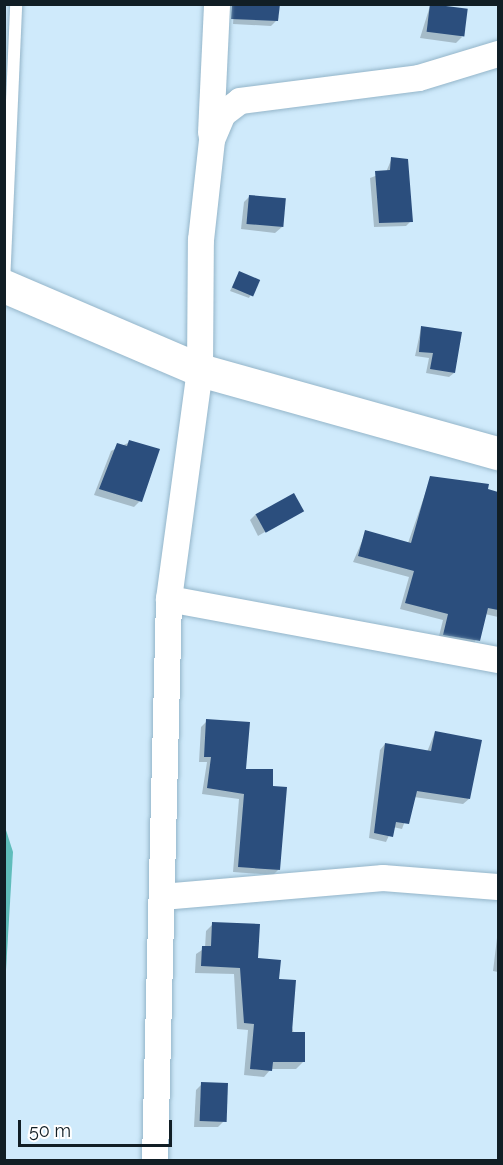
<!DOCTYPE html>
<html>
<head>
<meta charset="utf-8">
<style>
	body { margin:0 }
	#map { position:relative; width:503px; height:1165px; overflow:hidden; background:#cfeafb; font-family:Raleway,sans-serif }
	div>[style] { position:absolute }
	.water>* { inset:0; background:#5fbdbb }
	.shadow>* { inset:0; background:#0003 }
	.building>* { inset:0; background:#2b4e7d; transform-origin:0 0 }
	.roads { filter:drop-shadow(0 0 2px #94b5c9) drop-shadow(0 0 2px #94b5c9) }
	.lane>* { height:12px; margin:-6px; padding:0 6px; transform-origin:6px; border-radius:6px; background:#fff }
	.street>* { height:26px; margin:-13px; padding:0 13px; transform-origin:13px; border-radius:13px; background:#fff }
	.secondary>* { height:33px; margin:-16.5px; padding:0 16.5px; transform-origin:16.5px; border-radius:16.5px; background:#fff }
	span { translate:-50% -50%; white-space:nowrap; text-align:center; line-height:1.15; -webkit-text-stroke:6px #fff; paint-order:stroke }
	.frame { position:absolute; inset:0; border:6px solid #111e25; pointer-events:none }
	.scale { position:absolute; left:18px; top:1120px; width:154px; height:27px; box-sizing:border-box; border:3px solid #111e25; border-top:0; padding-left:8px; font-size:18px; line-height:21px; white-space:nowrap; color:#111e25; -webkit-text-stroke:4px #fff; paint-order:stroke }
</style>
</head>
<body>
<div id="map">
	<div class="water">
		<div style="clip-path:polygon(5px 827px,13px 852px,5px 987px,4px 827px)"></div>
	</div>
	<div class="shadow">
		<div style="clip-path:polygon(430px 6px,462px 37px,456px 43px,420px 38px)"></div>
		<div style="clip-path:polygon(234px 8px,277px 20px,271px 26px,233px 24px)"></div>
		<div style="clip-path:polygon(392px 158px,411px 221px,406px 226px,374px 227px,370px 178px,386px 172px)"></div>
		<div style="clip-path:polygon(250px 196px,282px 227px,275px 233px,241px 229px,244px 202px)"></div>
		<div style="clip-path:polygon(239px 273px,258px 281px,249px 298px,230px 291px)"></div>
		<div style="clip-path:polygon(421px 328px,454px 373px,449px 377px,426px 373px,429px 358px,415px 356px)"></div>
		<div style="clip-path:polygon(130px 442px,140px 501px,134px 507px,94px 495px,111px 451px)"></div>
		<div style="clip-path:polygon(431px 477px,498px 493px,498px 546px,485px 543px,480px 570px,498px 574px,498px 617px,485px 614px,473px 647px,438px 640px,443px 620px,400px 609px,409px 577px,353px 562px,366px 532px,408px 543px)"></div>
		<div style="clip-path:polygon(302px 510px,258px 536px,250px 520px,256px 514px)"></div>
		<div style="clip-path:polygon(207px 721px,244px 771px,279px 869px,273px 875px,233px 872px,239px 799px,202px 794px,207px 762px,199px 762px,201px 727px)"></div>
		<div style="clip-path:polygon(435px 732px,469px 799px,463px 804px,414px 797px,402px 829px,393px 827px,386px 842px,369px 838px,380px 750px,385px 744px,427px 752px)"></div>
		<div style="clip-path:polygon(213px 924px,277px 980px,303px 1062px,296px 1069px,271px 1069px,264px 1077px,244px 1075px,248px 1030px,237px 1029px,234px 974px,195px 973px,196px 954px,205px 948px,206px 931px)"></div>
		<div style="clip-path:polygon(498px 930px,498px 972px,493px 971px)"></div>
		<div style="clip-path:polygon(202px 1084px,224px 1121px,218px 1127px,194px 1127px,196px 1090px)"></div>
	</div>
	<div class="building">
		<div style="clip-path:polygon(232px 4px,280px 4px,278px 21px,231px 19px)"></div>
		<div style="left:430px;top:4px;width:38px;height:28px;rotate:7deg"></div>
		<div style="clip-path:polygon(391px 157px,408px 159px,413px 222px,379px 223px,375px 171px,390px 170px)"></div>
		<div style="left:249px;top:195px;width:37px;height:29px;rotate:5deg"></div>
		<div style="left:239px;top:271px;width:23px;height:18px;rotate:23deg"></div>
		<div style="clip-path:polygon(421px 326px,462px 332px,455px 373px,430px 369px,433px 353px,419px 352px)"></div>
		<div style="clip-path:polygon(129px 440px,160px 449px,142px 502px,99px 489px,117px 443px,127px 446px)"></div>
		<div style="clip-path:polygon(430px 476px,489px 484px,488px 489px,498px 492px,498px 610px,488px 608px,480px 641px,443px 635px,448px 614px,405px 603px,414px 571px,358px 556px,365px 530px,411px 543px)"></div>
		<div style="left:294px;top:493px;width:21px;height:44px;rotate:61deg"></div>
		<div style="clip-path:polygon(206px 719px,250px 722px,246px 769px,273px 769px,273px 786px,287px 787px,280px 870px,238px 867px,244px 794px,207px 788px,211px 757px,204px 757px)"></div>
		<div style="clip-path:polygon(435px 731px,482px 740px,470px 799px,417px 791px,409px 824px,396px 822px,393px 837px,374px 833px,385px 743px,431px 751px)"></div>
		<div style="clip-path:polygon(212px 922px,260px 924px,258px 958px,281px 960px,279px 979px,296px 980px,292px 1032px,305px 1032px,305px 1062px,273px 1062px,272px 1071px,250px 1069px,254px 1024px,244px 1023px,240px 968px,201px 966px,202px 946px,211px 946px)"></div>
		<div style="left:201px;top:1082px;width:27px;height:39px;rotate:2deg"></div>
	</div>
	<div class="roads">
		<div class="lane">
			<div style="left:4px;top:284px;width:280px;rotate:-87.5deg"></div>
		</div>
		<div class="street">
			<div style="left:211px;top:133px;width:129px;rotate:-87.3deg"></div>
			<div style="left:169px;top:599px;width:335px;rotate:10.5deg"></div>
			<div style="left:162px;top:897px;width:222px;rotate:-4.9deg"></div>
			<div style="left:383px;top:878px;width:115px;rotate:4.5deg"></div>
			<div style="left:155px;top:1160px;width:561px;rotate:-88.57deg"></div>
			<div style="left:169px;top:599px;width:231px;rotate:-82.3deg"></div>
			<div style="left:200px;top:370px;width:130px;rotate:-89.6deg"></div>
			<div style="left:201px;top:240px;width:101px;rotate:-83.7deg"></div>
			<div style="left:212px;top:140px;width:28px;rotate:-67deg"></div>
			<div style="left:223px;top:114px;width:21px;rotate:-37deg"></div>
			<div style="left:240px;top:101px;width:180px;rotate:-7.3deg"></div>
			<div style="left:419px;top:78px;width:83px;rotate:-16.9deg"></div>
		</div>
		<div class="secondary">
			<div style="left:4px;top:286px;width:213px;rotate:23.2deg"></div>
			<div style="left:200px;top:370px;width:309px;rotate:15.6deg"></div>
		</div>
	</div>
	<div class="frame"></div>
	<div class="scale">50 m</div>
</div>
</body>
</html>
